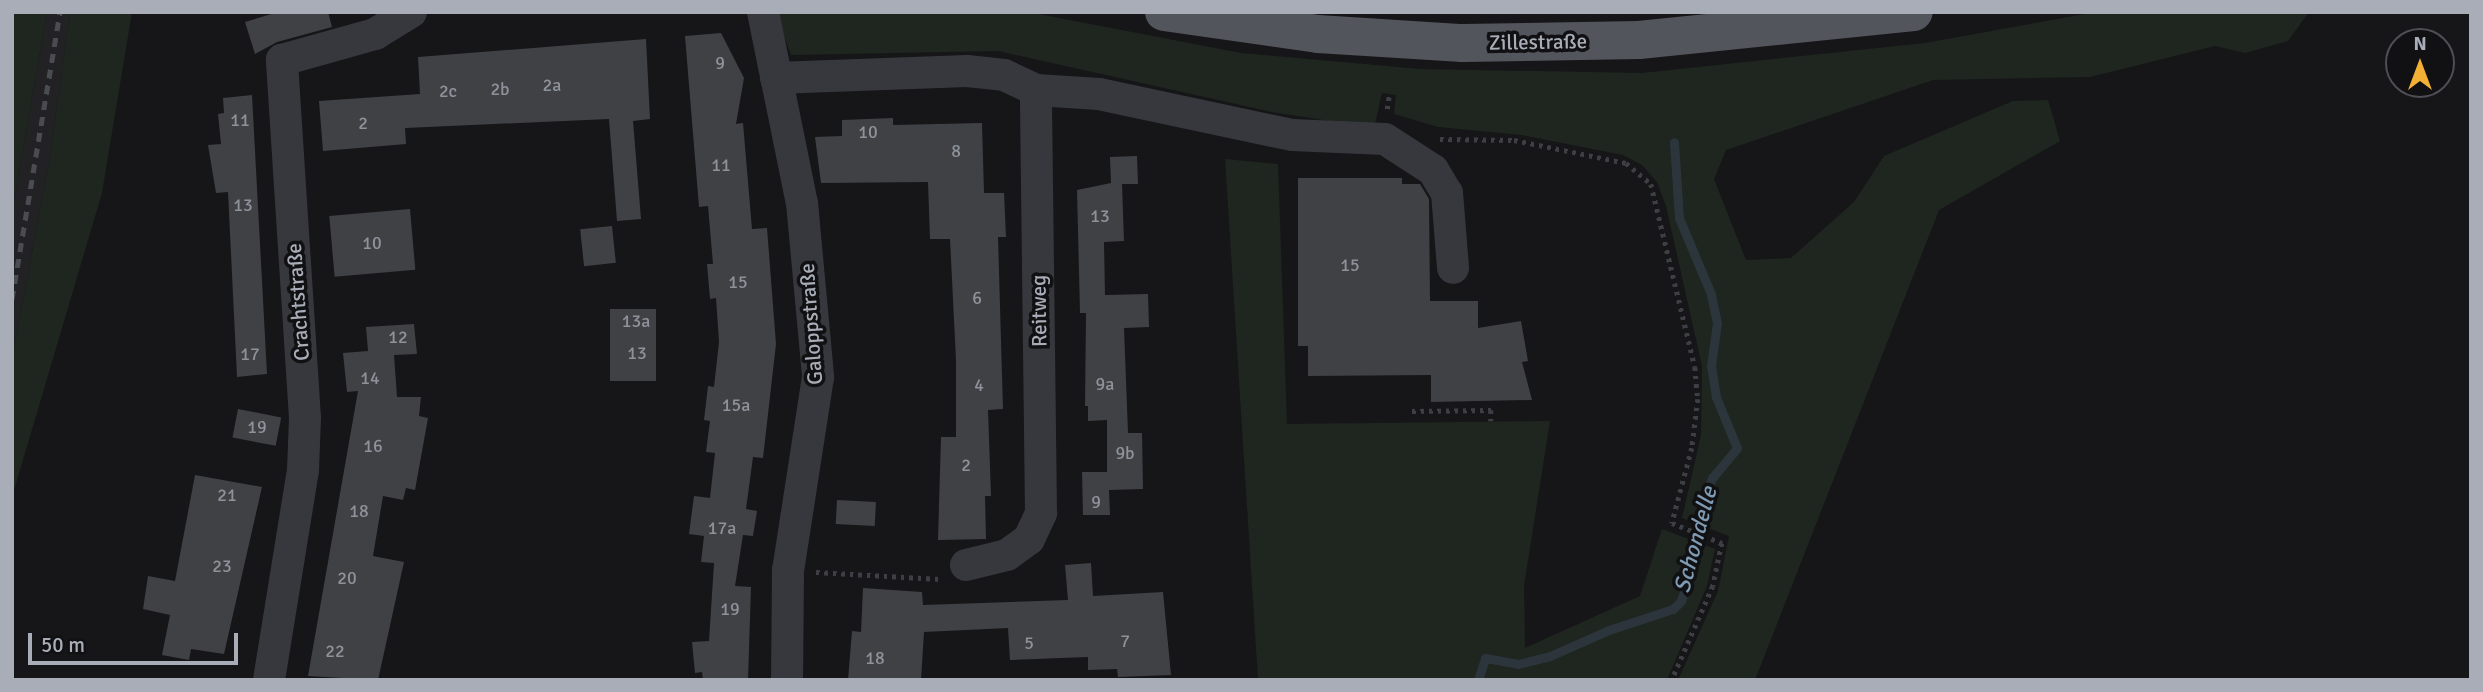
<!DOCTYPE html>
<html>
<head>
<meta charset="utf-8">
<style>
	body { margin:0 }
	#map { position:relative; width:2483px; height:692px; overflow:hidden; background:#161618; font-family:Signika,sans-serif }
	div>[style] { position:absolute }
	.built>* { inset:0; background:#222225 }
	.green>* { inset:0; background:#1e261f }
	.stream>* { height:9px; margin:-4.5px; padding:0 4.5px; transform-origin:4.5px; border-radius:4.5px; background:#2c353c }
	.building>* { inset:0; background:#404145; transform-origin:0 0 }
	.path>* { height:4.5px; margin-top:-2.25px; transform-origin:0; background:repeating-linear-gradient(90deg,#3d3f44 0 3.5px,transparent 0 8.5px) }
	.minor>* { height:32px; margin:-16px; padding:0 16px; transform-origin:16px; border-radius:16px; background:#37383d }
	.major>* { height:38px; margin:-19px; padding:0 19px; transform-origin:19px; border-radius:19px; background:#53555c }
	.rail>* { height:5px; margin-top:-2.5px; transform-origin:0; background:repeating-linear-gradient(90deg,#4a4c52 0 9px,transparent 0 16px) }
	span { translate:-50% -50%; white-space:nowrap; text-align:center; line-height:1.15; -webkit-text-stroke:7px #111113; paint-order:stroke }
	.number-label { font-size:18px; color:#8e929b }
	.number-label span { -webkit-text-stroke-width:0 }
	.street-label { font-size:21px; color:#a8adb8 }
	.water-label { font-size:23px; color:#7f9bb3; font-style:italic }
	.frame { position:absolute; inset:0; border:14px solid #a8adb8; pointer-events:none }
	.north { position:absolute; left:2385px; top:28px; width:70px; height:70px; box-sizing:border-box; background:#111113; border:2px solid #4d4f55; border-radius:50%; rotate:0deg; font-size:19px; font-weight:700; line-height:28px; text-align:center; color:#a8adb8 }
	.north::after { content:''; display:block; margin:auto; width:24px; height:32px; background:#f2b134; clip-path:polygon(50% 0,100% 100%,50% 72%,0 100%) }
	.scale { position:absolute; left:28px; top:633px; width:210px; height:32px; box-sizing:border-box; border:4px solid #a8adb8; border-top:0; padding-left:9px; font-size:21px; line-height:24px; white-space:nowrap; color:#a8adb8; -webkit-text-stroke:5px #111113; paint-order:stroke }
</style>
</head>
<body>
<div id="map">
	<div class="built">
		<div style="clip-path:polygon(47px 12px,70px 12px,50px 158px,12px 358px,12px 212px)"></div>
	</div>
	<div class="green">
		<div style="clip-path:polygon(12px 12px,47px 12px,12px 212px)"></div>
		<div style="clip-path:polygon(70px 12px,132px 12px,102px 193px,12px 497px,12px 358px,50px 158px)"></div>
		<div style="clip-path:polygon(775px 12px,1028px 12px,1241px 53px,1420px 69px,1642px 73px,1925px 43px,2096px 12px,2309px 12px,2288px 41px,2245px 53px,2215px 46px,2090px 77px,1933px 80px,1726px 150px,1714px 179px,1746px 260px,1791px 258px,1854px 202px,1884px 156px,2013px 101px,2048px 100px,2060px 141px,1939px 210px,1755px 680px,1678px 680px,1718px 591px,1729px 536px,1682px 518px,1701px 435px,1702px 366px,1666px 206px,1657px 182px,1642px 165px,1623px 155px,1522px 135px,1438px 127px,1394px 114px,1396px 95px,1382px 93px,1374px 128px,1272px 112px,998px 51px,791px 55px)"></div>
		<div style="clip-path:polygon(1225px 159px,1278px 164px,1287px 424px,1550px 421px,1524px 586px,1525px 648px,1640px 596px,1662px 529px,1715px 549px,1707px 586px,1667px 680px,1258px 680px)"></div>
	</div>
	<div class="stream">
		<div style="left:1478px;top:680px;width:23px;rotate:-72deg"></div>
		<div style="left:1485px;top:658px;width:34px;rotate:10deg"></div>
		<div style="left:1518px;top:664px;width:33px;rotate:-14deg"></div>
		<div style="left:1550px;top:656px;width:64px;rotate:-23.8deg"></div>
		<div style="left:1609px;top:630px;width:67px;rotate:-18.2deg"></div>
		<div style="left:1673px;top:609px;width:11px;rotate:-45deg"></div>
		<div style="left:1681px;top:601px;width:51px;rotate:-73deg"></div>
		<div style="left:1696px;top:552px;width:51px;rotate:-82.2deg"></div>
		<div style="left:1703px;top:501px;width:25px;rotate:-69deg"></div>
		<div style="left:1712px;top:478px;width:39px;rotate:-50deg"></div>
		<div style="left:1737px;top:448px;width:55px;rotate:-112.4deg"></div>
		<div style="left:1716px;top:397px;width:31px;rotate:-99deg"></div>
		<div style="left:1711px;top:366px;width:43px;rotate:-82.1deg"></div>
		<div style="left:1717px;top:323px;width:30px;rotate:-102deg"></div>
		<div style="left:1711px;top:294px;width:82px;rotate:-112.8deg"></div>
		<div style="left:1679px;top:218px;width:76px;rotate:-93.8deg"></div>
	</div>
	<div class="building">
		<div style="clip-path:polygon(278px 12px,328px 12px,332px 27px,277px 42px,255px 54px,245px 22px)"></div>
		<div style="clip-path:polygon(721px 33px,744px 78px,736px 124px,743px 123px,752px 229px,767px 228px,776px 344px,763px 458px,753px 457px,746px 509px,757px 511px,753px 536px,743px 535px,735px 586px,751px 587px,748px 680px,703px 680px,702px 672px,695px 673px,692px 642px,709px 641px,714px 563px,701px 562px,704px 536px,689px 534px,694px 496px,710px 498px,715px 453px,706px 452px,710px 421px,704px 420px,708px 386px,714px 387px,719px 342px,716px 298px,710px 299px,707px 264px,713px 264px,708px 206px,699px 207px,685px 36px)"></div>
		<div style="clip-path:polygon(646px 39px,650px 119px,633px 121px,641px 219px,617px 221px,609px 119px,405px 128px,406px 144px,323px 151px,319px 101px,420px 94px,418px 57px)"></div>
		<div style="clip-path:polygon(252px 95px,267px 374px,237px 377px,228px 192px,216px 193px,208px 145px,221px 144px,218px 114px,224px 113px,223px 98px)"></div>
		<div style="clip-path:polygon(893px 118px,893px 125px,982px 123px,984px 193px,1004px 193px,1006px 237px,998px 237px,1003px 409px,988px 410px,991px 496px,985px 496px,986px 539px,938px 540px,941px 437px,956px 437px,956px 360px,950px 239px,930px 239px,928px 182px,821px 183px,815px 137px,842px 136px,842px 120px)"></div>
		<div style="clip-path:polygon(1137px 156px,1138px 184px,1122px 184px,1124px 241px,1104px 242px,1105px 295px,1148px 294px,1149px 327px,1124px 328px,1128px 433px,1142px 433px,1143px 489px,1109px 490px,1110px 515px,1083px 515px,1082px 472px,1107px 472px,1107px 420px,1088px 421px,1088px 406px,1085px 406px,1086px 313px,1080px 313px,1077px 190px,1111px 183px,1110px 157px)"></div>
		<div style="clip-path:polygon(1298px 178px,1402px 178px,1402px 184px,1420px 184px,1429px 199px,1430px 301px,1478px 301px,1478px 328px,1521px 321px,1528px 361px,1522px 362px,1532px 400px,1431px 402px,1431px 375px,1308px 376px,1308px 346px,1298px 346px)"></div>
		<div style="left:410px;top:209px;width:61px;height:81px;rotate:85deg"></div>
		<div style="left:612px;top:226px;width:37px;height:32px;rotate:84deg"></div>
		<div style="left:610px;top:309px;width:46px;height:72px"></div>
		<div style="clip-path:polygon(414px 324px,417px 354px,394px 355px,397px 397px,421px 397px,419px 416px,428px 418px,415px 490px,406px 488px,403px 500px,383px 496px,373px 556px,404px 562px,378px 680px,308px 676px,358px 391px,347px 392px,343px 353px,368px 351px,366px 327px)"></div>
		<div style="left:238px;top:409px;width:44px;height:29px;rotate:11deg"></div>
		<div style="clip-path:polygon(195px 475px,262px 487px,224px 654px,191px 649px,189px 660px,162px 655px,170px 615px,143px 609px,148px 576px,175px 581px)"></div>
		<div style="left:837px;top:500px;width:39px;height:24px;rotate:3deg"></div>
		<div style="clip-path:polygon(1091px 563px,1093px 596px,1163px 592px,1171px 675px,1118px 677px,1117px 669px,1088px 670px,1088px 657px,1010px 660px,1008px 628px,924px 632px,921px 680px,848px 680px,852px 631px,861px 632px,863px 588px,922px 592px,923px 605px,1068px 600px,1065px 565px)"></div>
	</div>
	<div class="path">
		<div style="left:1387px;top:109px;width:13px;rotate:-81deg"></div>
		<div style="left:1440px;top:139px;width:74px;rotate:0.8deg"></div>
		<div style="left:1514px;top:140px;width:114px;rotate:11.6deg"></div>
		<div style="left:1626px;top:163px;width:33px;rotate:40deg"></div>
		<div style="left:1651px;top:184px;width:188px;rotate:76.5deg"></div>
		<div style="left:1695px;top:367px;width:32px;rotate:85deg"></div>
		<div style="left:1698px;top:399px;width:49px;rotate:97deg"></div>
		<div style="left:1692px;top:448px;width:78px;rotate:104.9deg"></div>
		<div style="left:1672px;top:523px;width:54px;rotate:21.8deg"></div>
		<div style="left:1722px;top:543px;width:44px;rotate:101.8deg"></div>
		<div style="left:1713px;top:586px;width:103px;rotate:113.6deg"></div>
		<div style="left:1412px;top:411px;width:79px;rotate:-0.7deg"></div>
		<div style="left:1491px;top:410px;width:11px;rotate:90deg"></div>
		<div style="left:816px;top:572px;width:124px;rotate:3.2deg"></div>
	</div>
	<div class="minor">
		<div style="left:763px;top:12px;width:195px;rotate:78.5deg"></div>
		<div style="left:802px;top:203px;width:175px;rotate:84.7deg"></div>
		<div style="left:818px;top:377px;width:195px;rotate:98.8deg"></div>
		<div style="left:788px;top:570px;width:110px;rotate:90.5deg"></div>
		<div style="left:776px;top:78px;width:191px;rotate:-2.1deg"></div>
		<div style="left:967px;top:71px;width:37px;rotate:6deg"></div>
		<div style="left:1004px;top:75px;width:35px;rotate:25deg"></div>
		<div style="left:1036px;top:90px;width:63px;rotate:3.6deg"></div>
		<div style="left:1099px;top:94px;width:197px;rotate:12deg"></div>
		<div style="left:1292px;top:135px;width:93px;rotate:2.5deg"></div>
		<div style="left:1385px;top:139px;width:57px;rotate:32.9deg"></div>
		<div style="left:1433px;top:170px;width:27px;rotate:59deg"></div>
		<div style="left:1447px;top:193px;width:75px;rotate:85.4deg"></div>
		<div style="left:966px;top:565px;width:42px;rotate:-13.7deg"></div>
		<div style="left:1007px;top:555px;width:27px;rotate:-36deg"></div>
		<div style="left:1029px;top:539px;width:29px;rotate:-65deg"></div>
		<div style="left:1041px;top:513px;width:423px;rotate:-90.7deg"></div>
		<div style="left:269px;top:680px;width:213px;rotate:-80.8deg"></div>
		<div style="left:303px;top:470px;width:52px;rotate:-87.8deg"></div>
		<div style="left:305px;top:418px;width:359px;rotate:-93.7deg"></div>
		<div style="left:282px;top:60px;width:97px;rotate:-15.6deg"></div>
		<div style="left:375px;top:34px;width:42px;rotate:-31.4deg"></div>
	</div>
	<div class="major">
		<div style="left:1164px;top:12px;width:156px;rotate:8.1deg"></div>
		<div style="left:1318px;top:34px;width:145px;rotate:3.6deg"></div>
		<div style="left:1463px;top:43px;width:176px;rotate:-1deg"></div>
		<div style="left:1639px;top:40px;width:276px;rotate:-5.8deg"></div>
	</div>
	<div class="rail">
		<div style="left:12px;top:299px;width:291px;rotate:-80.5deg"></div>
	</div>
	<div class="number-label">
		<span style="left:720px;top:63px">9</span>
		<span style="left:552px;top:85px">2a</span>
		<span style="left:500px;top:89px">2b</span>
		<span style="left:448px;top:91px">2c</span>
		<span style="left:240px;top:120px">11</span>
		<span style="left:363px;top:123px">2</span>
		<span style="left:868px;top:132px">10</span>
		<span style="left:956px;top:151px">8</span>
		<span style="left:721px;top:165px">11</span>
		<span style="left:243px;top:205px">13</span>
		<span style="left:1100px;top:216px">13</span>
		<span style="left:372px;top:243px">10</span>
		<span style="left:1350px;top:265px">15</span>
		<span style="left:738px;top:282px">15</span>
		<span style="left:977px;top:298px">6</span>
		<span style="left:636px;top:321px">13a</span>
		<span style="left:398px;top:337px">12</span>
		<span style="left:637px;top:353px">13</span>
		<span style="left:250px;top:354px">17</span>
		<span style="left:370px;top:378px">14</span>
		<span style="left:1105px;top:384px">9a</span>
		<span style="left:979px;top:385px">4</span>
		<span style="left:736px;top:405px">15a</span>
		<span style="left:257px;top:427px">19</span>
		<span style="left:373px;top:446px">16</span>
		<span style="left:1125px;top:453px">9b</span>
		<span style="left:966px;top:465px">2</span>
		<span style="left:227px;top:495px">21</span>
		<span style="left:1096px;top:502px">9</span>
		<span style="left:359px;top:511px">18</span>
		<span style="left:722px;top:528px">17a</span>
		<span style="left:222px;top:566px">23</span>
		<span style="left:347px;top:578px">20</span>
		<span style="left:730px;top:609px">19</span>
		<span style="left:1125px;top:641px">7</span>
		<span style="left:1029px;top:643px">5</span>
		<span style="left:335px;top:651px">22</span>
		<span style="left:875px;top:658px">18</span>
	</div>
	<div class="street-label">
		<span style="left:1538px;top:42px;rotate:-1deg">Zillestraße</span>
		<span style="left:298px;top:302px;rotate:-94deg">Crachtstraße</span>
		<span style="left:1039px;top:311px;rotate:-91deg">Reitweg</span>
		<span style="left:811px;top:324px;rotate:-94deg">Galoppstraße</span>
	</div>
	<div class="water-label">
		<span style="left:1696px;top:540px;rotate:-75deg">Schondelle</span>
	</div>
	<div class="frame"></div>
	<div class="north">N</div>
	<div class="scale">50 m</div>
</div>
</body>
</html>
